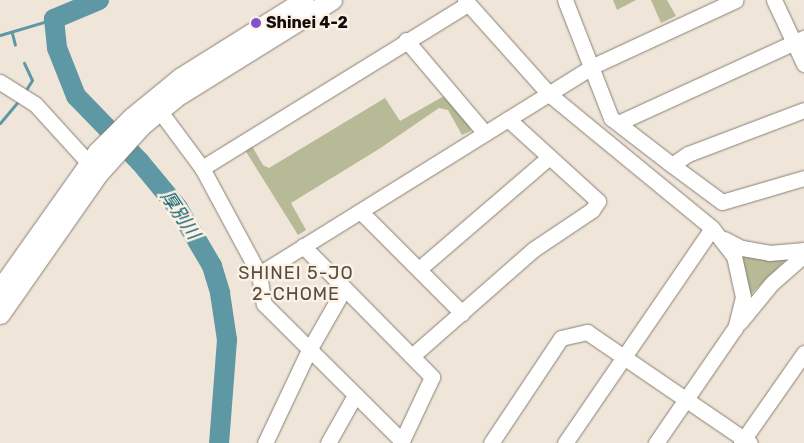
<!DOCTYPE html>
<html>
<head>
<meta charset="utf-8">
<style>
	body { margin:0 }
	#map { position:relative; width:804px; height:443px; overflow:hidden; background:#efe5d9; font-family:Rubik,"Noto Sans JP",sans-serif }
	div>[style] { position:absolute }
	.green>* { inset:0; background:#b6ba97 }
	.stream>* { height:3px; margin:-1.5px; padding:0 1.5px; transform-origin:1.5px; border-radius:1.5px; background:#5e98a4 }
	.river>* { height:20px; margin:-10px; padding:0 10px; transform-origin:10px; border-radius:10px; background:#5e98a4 }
	.roads { filter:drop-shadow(0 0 1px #898075) drop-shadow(0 0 1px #898075) }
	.minor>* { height:15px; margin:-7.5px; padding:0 7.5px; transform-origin:7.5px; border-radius:7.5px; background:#fff }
	.major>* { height:19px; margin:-9.5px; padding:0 9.5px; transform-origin:9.5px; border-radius:9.5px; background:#fff }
	.dots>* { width:14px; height:14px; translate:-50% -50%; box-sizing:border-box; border:2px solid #fdf2e6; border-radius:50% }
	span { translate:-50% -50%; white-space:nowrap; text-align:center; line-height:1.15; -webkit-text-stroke:5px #fdf2e6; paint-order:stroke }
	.poi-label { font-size:16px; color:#110d0a; font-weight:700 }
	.left { translate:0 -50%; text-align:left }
	.water-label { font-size:18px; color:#025a68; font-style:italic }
	.neighbourhood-label { font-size:18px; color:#564d43; letter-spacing:1px }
</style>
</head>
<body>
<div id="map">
	<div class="green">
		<div style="clip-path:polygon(613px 0,636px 0,617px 10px)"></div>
		<div style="clip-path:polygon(651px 0,667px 0,676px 16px,661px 23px)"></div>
		<div style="clip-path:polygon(444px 96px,470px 125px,471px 131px,462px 135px,448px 110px,439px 108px,379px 149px,291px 203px,306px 230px,298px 235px,245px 150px,252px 146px,263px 165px,269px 168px,385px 98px,400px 121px)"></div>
		<div style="clip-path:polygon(742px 255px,785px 258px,785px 261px,750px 295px)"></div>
	</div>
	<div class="stream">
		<div style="left:12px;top:33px;width:12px;rotate:76deg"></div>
		<div style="left:0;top:35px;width:56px;rotate:-16.5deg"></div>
		<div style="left:24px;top:93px;width:15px;rotate:-58deg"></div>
		<div style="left:32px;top:80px;width:19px;rotate:-115deg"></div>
		<div style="left:0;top:123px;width:30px;rotate:-50deg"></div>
	</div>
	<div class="river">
		<div style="left:99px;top:0;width:49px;rotate:157.1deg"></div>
		<div style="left:54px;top:19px;width:29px;rotate:84deg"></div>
		<div style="left:57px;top:48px;width:52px;rotate:68.4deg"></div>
		<div style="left:76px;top:96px;width:92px;rotate:45.9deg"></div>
		<div style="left:140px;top:162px;width:60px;rotate:50.4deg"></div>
		<div style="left:178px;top:208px;width:67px;rotate:59.6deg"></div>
		<div style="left:212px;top:266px;width:28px;rotate:73deg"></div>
		<div style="left:220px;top:293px;width:48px;rotate:81.5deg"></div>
		<div style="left:227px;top:340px;width:103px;rotate:94.4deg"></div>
	</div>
	<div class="roads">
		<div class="minor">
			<div style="left:465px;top:0;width:126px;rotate:48.2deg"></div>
			<div style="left:549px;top:94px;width:211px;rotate:39.4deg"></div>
			<div style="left:712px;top:228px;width:36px;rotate:52deg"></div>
			<div style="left:734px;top:256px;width:42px;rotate:77.6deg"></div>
			<div style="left:743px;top:297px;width:32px;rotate:104deg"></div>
			<div style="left:735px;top:328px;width:140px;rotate:124.5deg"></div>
			<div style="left:565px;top:0;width:127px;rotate:68.7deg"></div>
			<div style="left:611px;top:118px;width:77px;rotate:37.6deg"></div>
			<div style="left:672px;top:165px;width:62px;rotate:36.5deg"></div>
			<div style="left:722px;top:202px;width:85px;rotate:-16.3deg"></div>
			<div style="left:774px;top:0;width:71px;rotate:64.9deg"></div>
			<div style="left:406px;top:40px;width:122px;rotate:49.7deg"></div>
			<div style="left:0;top:82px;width:41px;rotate:32.2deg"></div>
			<div style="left:35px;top:104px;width:89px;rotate:47.7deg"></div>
			<div style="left:153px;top:102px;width:82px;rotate:53.4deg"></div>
			<div style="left:202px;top:168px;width:120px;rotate:61.7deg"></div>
			<div style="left:259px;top:274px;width:393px;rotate:-31.9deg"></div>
			<div style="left:593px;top:66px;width:157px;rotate:-24.8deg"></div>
			<div style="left:618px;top:123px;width:205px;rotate:-24.6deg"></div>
			<div style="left:672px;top:165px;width:19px;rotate:-35deg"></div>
			<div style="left:688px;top:154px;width:124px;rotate:-20.8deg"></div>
			<div style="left:202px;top:168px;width:312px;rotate:-31.7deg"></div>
			<div style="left:361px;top:212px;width:143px;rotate:45deg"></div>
			<div style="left:724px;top:239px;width:20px;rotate:27deg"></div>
			<div style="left:742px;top:248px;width:27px;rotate:10deg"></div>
			<div style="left:769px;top:253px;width:35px;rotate:-5deg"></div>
			<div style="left:303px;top:246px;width:184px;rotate:45.4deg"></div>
			<div style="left:432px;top:377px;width:73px;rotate:115.2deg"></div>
			<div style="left:419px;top:269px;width:172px;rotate:-40.7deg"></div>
			<div style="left:259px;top:274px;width:30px;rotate:81deg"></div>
			<div style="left:264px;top:304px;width:194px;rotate:44.8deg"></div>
			<div style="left:740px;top:322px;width:50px;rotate:-50.6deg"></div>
			<div style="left:772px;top:283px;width:43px;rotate:-41.2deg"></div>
			<div style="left:412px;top:356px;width:162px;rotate:-41.3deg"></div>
			<div style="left:534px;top:249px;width:70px;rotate:-33.9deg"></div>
			<div style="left:592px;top:210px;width:11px;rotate:-56deg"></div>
			<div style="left:598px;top:201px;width:122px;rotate:-137.7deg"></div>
			<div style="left:265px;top:443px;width:103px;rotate:-64.7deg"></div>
			<div style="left:309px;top:350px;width:70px;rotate:-60.2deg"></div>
			<div style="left:328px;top:443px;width:55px;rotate:-60.6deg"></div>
			<div style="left:491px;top:443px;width:126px;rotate:-56.3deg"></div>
			<div style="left:561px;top:338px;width:27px;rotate:-13deg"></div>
			<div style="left:587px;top:332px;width:197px;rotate:34.3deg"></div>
			<div style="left:565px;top:443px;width:260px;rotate:-55.6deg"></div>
			<div style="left:741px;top:443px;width:110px;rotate:-55deg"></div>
		</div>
		<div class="major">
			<div style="left:0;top:289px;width:168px;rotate:-54.7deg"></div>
			<div style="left:97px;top:152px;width:49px;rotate:-45deg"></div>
			<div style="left:132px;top:117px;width:63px;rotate:-39.2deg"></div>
			<div style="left:181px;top:77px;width:145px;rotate:-32deg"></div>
			<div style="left:0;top:314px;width:171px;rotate:-55deg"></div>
			<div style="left:98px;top:174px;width:64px;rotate:-48.1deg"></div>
			<div style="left:141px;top:126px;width:45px;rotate:-39.6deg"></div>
			<div style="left:176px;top:97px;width:184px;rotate:-31.9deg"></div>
		</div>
	</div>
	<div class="dots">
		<div style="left:256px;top:23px;background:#8353cc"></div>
	</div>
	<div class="poi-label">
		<span class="left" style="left:266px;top:23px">Shinei 4-2</span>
	</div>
	<div class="water-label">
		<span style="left:180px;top:215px;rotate:56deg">厚別川</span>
	</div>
	<div class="neighbourhood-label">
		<span style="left:296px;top:284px">SHINEI 5-JO<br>2-CHOME</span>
	</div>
</div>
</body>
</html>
